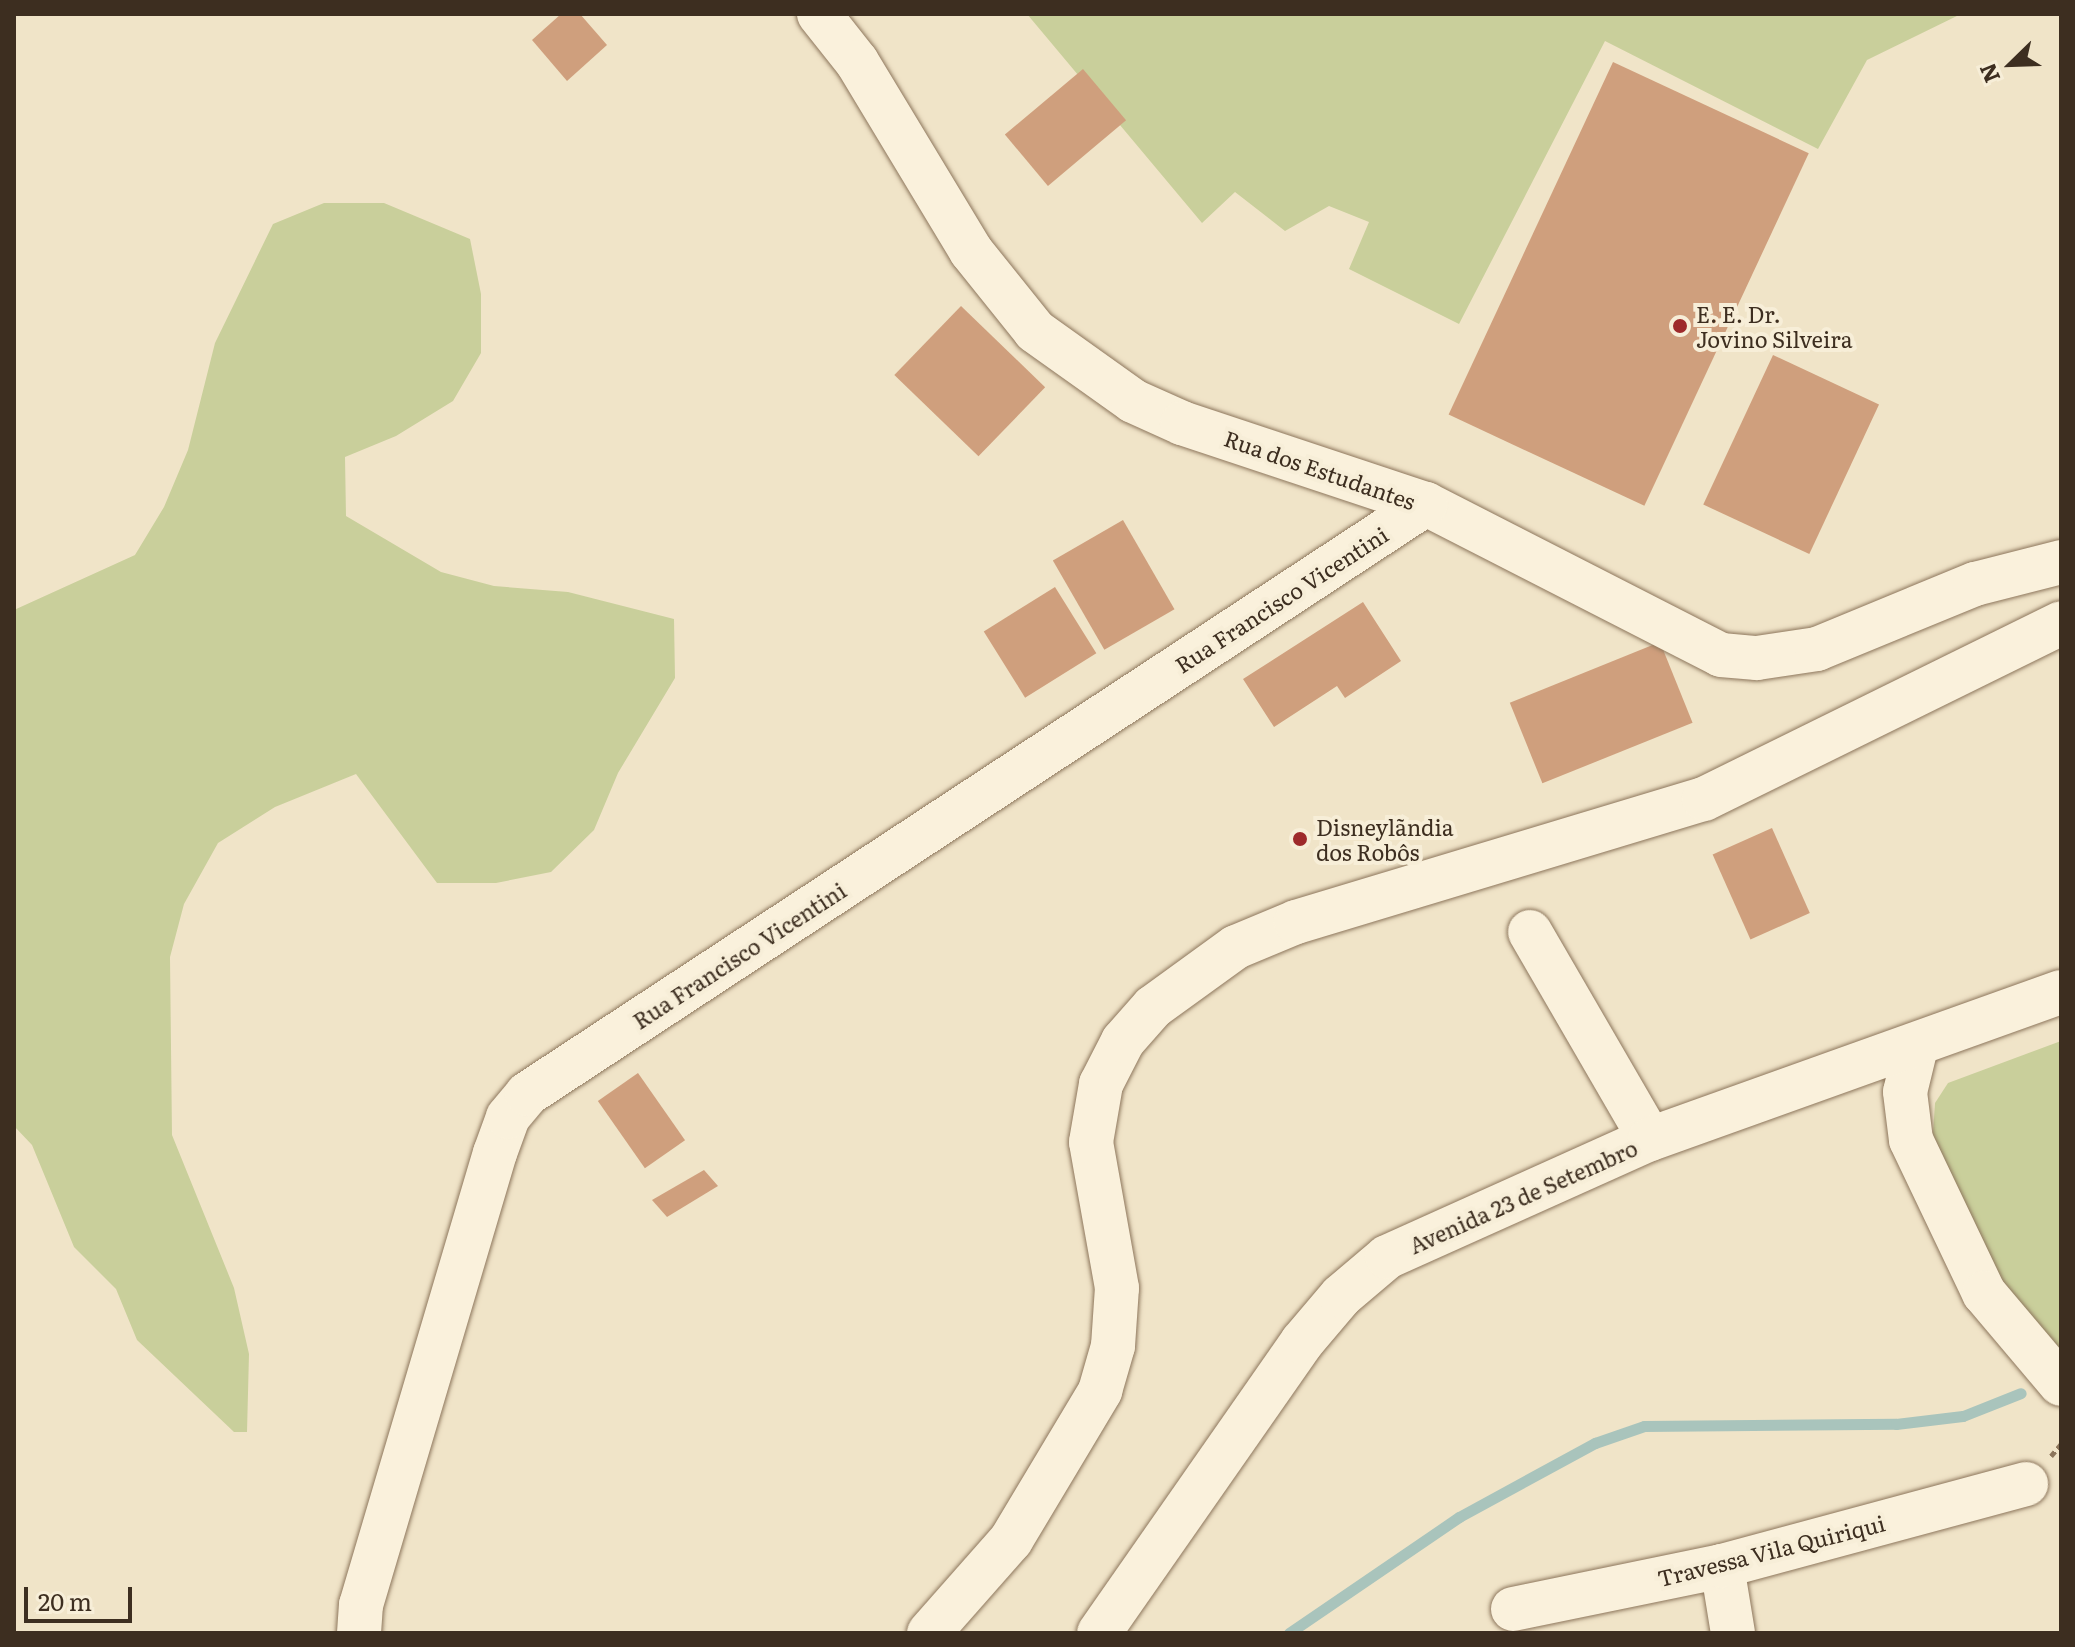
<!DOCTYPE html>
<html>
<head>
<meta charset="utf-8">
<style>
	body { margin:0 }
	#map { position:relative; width:2075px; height:1647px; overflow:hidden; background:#f0e4c8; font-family:Literata,serif }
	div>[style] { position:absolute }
	.green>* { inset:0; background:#c9cf9b }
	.stream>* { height:11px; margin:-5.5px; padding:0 5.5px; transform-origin:5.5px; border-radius:5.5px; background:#a9c4bc }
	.building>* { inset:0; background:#cf9f7d; transform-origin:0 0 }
	.path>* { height:5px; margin-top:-2.5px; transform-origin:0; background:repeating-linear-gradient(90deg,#8d765c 0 6px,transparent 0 10px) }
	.roads { filter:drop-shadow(0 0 2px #8d765c) drop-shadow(0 0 2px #8d765c) }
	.minor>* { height:44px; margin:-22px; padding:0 22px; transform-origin:22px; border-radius:22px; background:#faf1dc }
	.dots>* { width:22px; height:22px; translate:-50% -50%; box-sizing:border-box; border:4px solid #f7eed8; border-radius:50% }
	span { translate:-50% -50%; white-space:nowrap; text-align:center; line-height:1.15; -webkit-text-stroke:8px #f7eed8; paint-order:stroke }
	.poi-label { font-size:22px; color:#3d2e20 }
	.left { translate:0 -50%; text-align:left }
	.street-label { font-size:22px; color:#3d2e20 }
	.frame { position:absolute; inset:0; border:16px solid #3d2e20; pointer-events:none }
	.north { position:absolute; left:1971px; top:24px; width:80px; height:80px; -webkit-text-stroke:6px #f7eed8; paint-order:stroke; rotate:247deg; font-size:22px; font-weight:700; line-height:32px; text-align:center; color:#3d2e20 }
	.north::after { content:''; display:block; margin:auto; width:28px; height:36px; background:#3d2e20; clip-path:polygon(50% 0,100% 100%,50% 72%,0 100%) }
	.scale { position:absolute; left:24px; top:1587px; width:108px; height:36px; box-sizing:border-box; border:4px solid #3d2e20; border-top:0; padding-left:10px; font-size:24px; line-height:28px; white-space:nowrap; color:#3d2e20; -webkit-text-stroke:6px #f7eed8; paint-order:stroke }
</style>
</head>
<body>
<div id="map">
	<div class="green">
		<div style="clip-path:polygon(1027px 14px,1961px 14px,1867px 60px,1818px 149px,1605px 41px,1459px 324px,1349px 269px,1369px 222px,1329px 206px,1285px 231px,1235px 192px,1202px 223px)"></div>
		<div style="clip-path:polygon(324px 203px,384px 203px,470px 239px,481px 294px,481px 353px,453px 401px,396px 436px,345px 457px,346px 516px,441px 572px,494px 586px,568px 592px,674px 619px,675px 678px,618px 773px,594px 830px,551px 872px,496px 883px,437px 883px,356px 774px,275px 807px,218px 843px,184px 904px,170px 957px,172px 1135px,234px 1288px,249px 1354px,247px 1432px,234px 1432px,137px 1340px,116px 1289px,74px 1247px,32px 1145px,14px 1126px,14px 610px,135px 555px,164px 507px,188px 450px,215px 343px,273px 224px)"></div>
		<div style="clip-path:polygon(2061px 1041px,2061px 1356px,2033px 1327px,1973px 1235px,1933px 1134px,1935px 1103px,1948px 1083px)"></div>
	</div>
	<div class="stream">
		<div style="left:1289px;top:1633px;width:206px;rotate:-34.3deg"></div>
		<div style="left:1459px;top:1517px;width:155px;rotate:-28.6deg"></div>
		<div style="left:1595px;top:1443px;width:52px;rotate:-19.1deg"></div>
		<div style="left:1644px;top:1426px;width:252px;rotate:-0.5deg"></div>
		<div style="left:1896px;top:1424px;width:67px;rotate:-6.8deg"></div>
		<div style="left:1963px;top:1416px;width:62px;rotate:-21.6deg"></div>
	</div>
	<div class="building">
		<div style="clip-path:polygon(561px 14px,580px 14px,607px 45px,567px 81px,532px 40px)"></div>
		<div style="left:1613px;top:62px;width:216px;height:389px;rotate:25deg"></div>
		<div style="left:1083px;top:69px;width:67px;height:102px;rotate:50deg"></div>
		<div style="left:961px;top:306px;width:117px;height:96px;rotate:44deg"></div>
		<div style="left:1773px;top:355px;width:117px;height:165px;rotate:25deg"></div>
		<div style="left:1123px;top:520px;width:103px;height:81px;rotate:60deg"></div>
		<div style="left:1055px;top:587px;width:78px;height:84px;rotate:58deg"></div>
		<div style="clip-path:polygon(1363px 602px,1401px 661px,1345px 698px,1337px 686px,1274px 727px,1243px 679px)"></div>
		<div style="left:1660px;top:642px;width:87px;height:162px;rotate:68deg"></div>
		<div style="left:1772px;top:828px;width:93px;height:65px;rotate:66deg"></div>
		<div style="left:638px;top:1073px;width:82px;height:49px;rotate:55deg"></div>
		<div style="clip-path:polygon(704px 1170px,718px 1186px,667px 1217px,652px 1200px)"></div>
	</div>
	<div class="path">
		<div style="left:2051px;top:1456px;width:16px;rotate:-50deg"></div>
	</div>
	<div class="roads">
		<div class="minor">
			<div style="left:819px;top:14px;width:61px;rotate:51.6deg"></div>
			<div style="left:857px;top:62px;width:221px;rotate:58.9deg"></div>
			<div style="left:971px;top:251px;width:102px;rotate:51.3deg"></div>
			<div style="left:1035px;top:331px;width:120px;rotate:35.5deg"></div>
			<div style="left:1133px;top:401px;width:54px;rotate:24.2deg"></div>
			<div style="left:1182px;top:423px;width:257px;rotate:18.4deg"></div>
			<div style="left:1426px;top:504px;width:331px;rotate:27.1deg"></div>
			<div style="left:1721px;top:655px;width:36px;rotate:5deg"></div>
			<div style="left:1757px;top:658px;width:61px;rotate:-8.5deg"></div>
			<div style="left:1817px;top:649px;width:171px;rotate:-22.4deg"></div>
			<div style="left:1975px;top:584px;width:89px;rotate:-14.3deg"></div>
			<div style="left:1530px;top:932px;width:239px;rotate:59.9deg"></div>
			<div style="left:1916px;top:1047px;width:46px;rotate:103.7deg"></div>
			<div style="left:1905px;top:1092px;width:48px;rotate:82.9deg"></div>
			<div style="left:1911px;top:1140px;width:170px;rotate:64.5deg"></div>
			<div style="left:1984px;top:1293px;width:119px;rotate:49.8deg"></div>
			<div style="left:1722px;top:1566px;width:68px;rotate:80.7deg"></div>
			<div style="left:1513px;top:1609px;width:213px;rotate:-11.6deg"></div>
			<div style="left:1722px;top:1566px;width:315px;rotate:-15.1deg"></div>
			<div style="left:359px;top:1633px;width:28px;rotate:-86deg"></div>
			<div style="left:361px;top:1605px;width:471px;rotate:-73.5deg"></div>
			<div style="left:495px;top:1153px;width:38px;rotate:-70deg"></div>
			<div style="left:508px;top:1117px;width:30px;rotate:-50deg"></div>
			<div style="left:527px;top:1094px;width:1075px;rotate:-33.28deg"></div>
			<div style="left:929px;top:1633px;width:124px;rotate:-48.6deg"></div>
			<div style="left:1011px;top:1540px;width:174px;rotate:-59.1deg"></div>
			<div style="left:1100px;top:1391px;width:47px;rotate:-73.9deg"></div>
			<div style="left:1113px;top:1346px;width:58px;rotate:-86.1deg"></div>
			<div style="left:1117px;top:1288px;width:148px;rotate:-100.1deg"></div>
			<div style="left:1091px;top:1142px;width:59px;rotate:-80.2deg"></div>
			<div style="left:1101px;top:1084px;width:48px;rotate:-62.9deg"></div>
			<div style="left:1123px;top:1041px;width:45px;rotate:-48.6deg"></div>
			<div style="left:1153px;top:1007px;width:102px;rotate:-35.9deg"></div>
			<div style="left:1236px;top:947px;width:65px;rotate:-22.6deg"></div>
			<div style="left:1296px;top:922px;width:426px;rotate:-16.8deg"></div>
			<div style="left:1704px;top:799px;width:398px;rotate:-26.2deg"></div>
			<div style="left:1099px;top:1633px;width:355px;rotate:-55.1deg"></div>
			<div style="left:1302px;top:1342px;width:60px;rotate:-49.7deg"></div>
			<div style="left:1341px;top:1296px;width:60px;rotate:-40.3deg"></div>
			<div style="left:1387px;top:1257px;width:288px;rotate:-24.2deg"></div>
			<div style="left:1650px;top:1139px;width:436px;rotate:-19.7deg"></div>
		</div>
	</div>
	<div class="dots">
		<div style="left:1680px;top:326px;background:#9e2a2b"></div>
		<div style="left:1300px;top:839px;background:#9e2a2b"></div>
	</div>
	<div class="poi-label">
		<span class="left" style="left:1696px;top:326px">E. E. Dr.<br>Jovino Silveira</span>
		<span class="left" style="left:1316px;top:839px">Disneylãndia<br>dos Robôs</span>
	</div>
	<div class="street-label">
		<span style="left:1320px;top:469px;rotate:19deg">Rua dos Estudantes</span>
		<span style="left:1281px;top:599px;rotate:-33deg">Rua Francisco Vicentini</span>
		<span style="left:739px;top:955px;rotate:-33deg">Rua Francisco Vicentini</span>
		<span style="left:1523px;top:1196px;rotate:-24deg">Avenida 23 de Setembro</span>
		<span style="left:1771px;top:1550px;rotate:-14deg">Travessa Vila Quiriqui</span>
	</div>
	<div class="frame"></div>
	<div class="north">N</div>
	<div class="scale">20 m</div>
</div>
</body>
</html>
